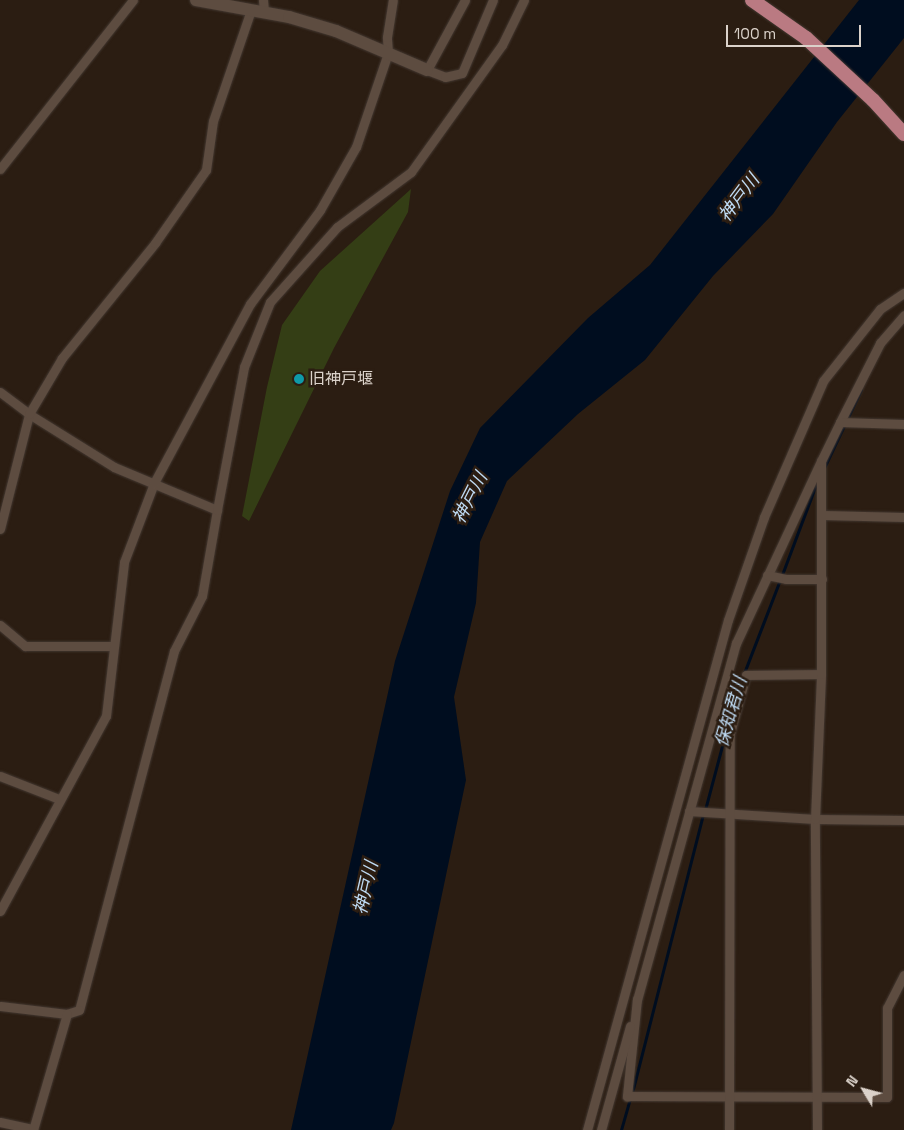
<!DOCTYPE html>
<html>
<head>
<meta charset="utf-8">
<style>
	body { margin:0 }
	#map { position:relative; width:904px; height:1130px; overflow:hidden; background:#2b1d12; font-family:"Space Grotesk","Noto Sans JP",sans-serif }
	div>[style] { position:absolute }
	.green>* { inset:0; background:#343e15 }
	.water>* { inset:0; background:#000d1f }
	.stream>* { height:2.5px; margin:-1.25px; padding:0 1.25px; transform-origin:1.25px; border-radius:1.25px; background:#000d1f }
	.roads { filter:drop-shadow(0 0 1px #433831) drop-shadow(0 0 1px #433831) }
	.minor>* { height:9px; margin:-4.5px; padding:0 4.5px; transform-origin:4.5px; border-radius:4.5px; background:#5d4c40 }
	.secondary>* { height:12px; margin:-6px; padding:0 6px; transform-origin:6px; border-radius:6px; background:#5d4c40 }
	.trunk>* { height:14px; margin:-7px; padding:0 7px; transform-origin:7px; border-radius:7px; background:#ba7a82 }
	.dots>* { width:14px; height:14px; translate:-50% -50%; box-sizing:border-box; border:2px solid #2b1d12; border-radius:50% }
	span { translate:-50% -50%; white-space:nowrap; text-align:center; line-height:1.15; -webkit-text-stroke:5px #2b1d12; paint-order:stroke }
	.poi-label { font-size:16px; color:#dbd2ca }
	.left { translate:0 -50%; text-align:left }
	.water-label { font-size:18px; color:#bedaf3; font-style:italic }
	.north { position:absolute; left:839px; top:1065px; width:50px; height:50px; -webkit-text-stroke:4px #2b1d12; paint-order:stroke; rotate:307deg; font-size:14px; font-weight:700; line-height:20px; text-align:center; color:#dbd2ca }
	.north::after { content:''; display:block; margin:auto; width:18px; height:22px; background:#dbd2ca; clip-path:polygon(50% 0,100% 100%,50% 72%,0 100%) }
	.scale { position:absolute; left:726px; top:25px; width:135px; height:22px; box-sizing:border-box; border:2px solid #dbd2ca; border-top:0; padding-left:6px; font-size:15px; line-height:18px; white-space:nowrap; color:#dbd2ca; -webkit-text-stroke:4px #2b1d12; paint-order:stroke }
</style>
</head>
<body>
<div id="map">
	<div class="green">
		<div style="clip-path:polygon(411px 189px,408px 212px,334px 348px,249px 521px,242px 516px,267px 387px,282px 325px,320px 271px)"></div>
	</div>
	<div class="water">
		<div style="clip-path:polygon(859px 0,904px 0,904px 38px,837px 122px,773px 214px,713px 276px,645px 360px,578px 414px,507px 481px,480px 542px,476px 603px,454px 697px,466px 780px,394px 1123px,391px 1130px,291px 1130px,395px 661px,450px 491px,480px 428px,588px 318px,650px 265px)"></div>
	</div>
	<div class="stream">
		<div style="left:824px;top:468px;width:86px;rotate:-64.6deg"></div>
		<div style="left:782px;top:575px;width:99px;rotate:-69.4deg"></div>
		<div style="left:736px;top:694px;width:122px;rotate:-68.9deg"></div>
		<div style="left:705px;top:810px;width:82px;rotate:-75.1deg"></div>
		<div style="left:632px;top:1093px;width:287px;rotate:-75.7deg"></div>
		<div style="left:621px;top:1130px;width:33px;rotate:-74deg"></div>
	</div>
	<div class="roads">
		<div class="minor">
			<div style="left:263px;top:0;width:12px;rotate:85deg"></div>
			<div style="left:465px;top:0;width:80px;rotate:118.5deg"></div>
			<div style="left:427px;top:70px;width:19px;rotate:21deg"></div>
			<div style="left:445px;top:77px;width:17px;rotate:-13deg"></div>
			<div style="left:462px;top:73px;width:79px;rotate:-67deg"></div>
			<div style="left:0;top:169px;width:215px;rotate:-51.8deg"></div>
			<div style="left:0;top:392px;width:36px;rotate:37deg"></div>
			<div style="left:29px;top:414px;width:100px;rotate:31.9deg"></div>
			<div style="left:114px;top:467px;width:112px;rotate:22.7deg"></div>
			<div style="left:217px;top:510px;width:87px;rotate:99.9deg"></div>
			<div style="left:202px;top:596px;width:62px;rotate:117deg"></div>
			<div style="left:174px;top:651px;width:371px;rotate:104.8deg"></div>
			<div style="left:79px;top:1010px;width:13px;rotate:162deg"></div>
			<div style="left:67px;top:1014px;width:67px;rotate:-173.2deg"></div>
			<div style="left:840px;top:422px;width:89px;rotate:-63.1deg"></div>
			<div style="left:880px;top:343px;width:37px;rotate:-49deg"></div>
			<div style="left:821px;top:461px;width:201px;rotate:115deg"></div>
			<div style="left:736px;top:643px;width:370px;rotate:105.5deg"></div>
			<div style="left:637px;top:999px;width:98px;rotate:95.9deg"></div>
			<div style="left:627px;top:1096px;width:260px;rotate:0.2deg"></div>
			<div style="left:887px;top:1097px;width:89px;rotate:-90deg"></div>
			<div style="left:887px;top:1008px;width:37px;rotate:-63deg"></div>
			<div style="left:217px;top:510px;width:146px;rotate:-79.3deg"></div>
			<div style="left:244px;top:367px;width:70px;rotate:-68.2deg"></div>
			<div style="left:270px;top:302px;width:101px;rotate:-48.2deg"></div>
			<div style="left:337px;top:227px;width:92px;rotate:-36.6deg"></div>
			<div style="left:411px;top:172px;width:156px;rotate:-54.4deg"></div>
			<div style="left:502px;top:45px;width:50px;rotate:-63.9deg"></div>
			<div style="left:823px;top:515px;width:81px;rotate:1.4deg"></div>
			<div style="left:0;top:529px;width:119px;rotate:-75.8deg"></div>
			<div style="left:29px;top:414px;width:65px;rotate:-59.5deg"></div>
			<div style="left:62px;top:358px;width:148px;rotate:-51deg"></div>
			<div style="left:155px;top:243px;width:89px;rotate:-55.1deg"></div>
			<div style="left:206px;top:170px;width:49px;rotate:-81.9deg"></div>
			<div style="left:213px;top:121px;width:117px;rotate:-71.1deg"></div>
			<div style="left:767px;top:575px;width:19px;rotate:12deg"></div>
			<div style="left:786px;top:579px;width:36px"></div>
			<div style="left:0;top:625px;width:33px;rotate:40deg"></div>
			<div style="left:25px;top:646px;width:88px"></div>
			<div style="left:0;top:776px;width:63px;rotate:21.3deg"></div>
			<div style="left:689px;top:811px;width:126px;rotate:3.6deg"></div>
			<div style="left:815px;top:819px;width:89px;rotate:0.6deg"></div>
			<div style="left:0;top:911px;width:222px;rotate:-61.5deg"></div>
			<div style="left:106px;top:716px;width:155px;rotate:-83.3deg"></div>
			<div style="left:124px;top:562px;width:85px;rotate:-69.2deg"></div>
			<div style="left:154px;top:483px;width:203px;rotate:-61.8deg"></div>
			<div style="left:250px;top:304px;width:117px;rotate:-53.3deg"></div>
			<div style="left:320px;top:210px;width:73px;rotate:-60.3deg"></div>
			<div style="left:356px;top:147px;width:99px;rotate:-71.2deg"></div>
			<div style="left:388px;top:53px;width:16px;rotate:-94deg"></div>
			<div style="left:387px;top:37px;width:37px;rotate:-81deg"></div>
			<div style="left:0;top:1122px;width:34px;rotate:12deg"></div>
			<div style="left:33px;top:1130px;width:121px;rotate:-73.7deg"></div>
			<div style="left:587px;top:1130px;width:529px;rotate:-74.55deg"></div>
			<div style="left:728px;top:620px;width:109px;rotate:-70.7deg"></div>
			<div style="left:764px;top:517px;width:148px;rotate:-66.5deg"></div>
			<div style="left:823px;top:381px;width:92px;rotate:-51.6deg"></div>
			<div style="left:880px;top:309px;width:29px;rotate:-34deg"></div>
			<div style="left:601px;top:1130px;width:108px;rotate:-74.4deg"></div>
			<div style="left:729px;top:1130px;width:397px;rotate:-89.9deg"></div>
			<div style="left:730px;top:733px;width:60px;rotate:-74.6deg"></div>
			<div style="left:746px;top:675px;width:75px;rotate:-0.8deg"></div>
			<div style="left:817px;top:1130px;width:311px;rotate:-90.4deg"></div>
			<div style="left:815px;top:819px;width:145px;rotate:-87.6deg"></div>
			<div style="left:821px;top:674px;width:213px;rotate:-90deg"></div>
			<div style="left:821px;top:461px;width:43px;rotate:-64deg"></div>
			<div style="left:840px;top:422px;width:64px;rotate:1.8deg"></div>
		</div>
		<div class="secondary">
			<div style="left:196px;top:0;width:95px;rotate:10.4deg"></div>
			<div style="left:289px;top:17px;width:49px;rotate:16.6deg"></div>
			<div style="left:336px;top:31px;width:99px;rotate:23.2deg"></div>
		</div>
		<div class="trunk">
			<div style="left:752px;top:0;width:66px;rotate:35.1deg"></div>
			<div style="left:806px;top:38px;width:91px;rotate:42.8deg"></div>
			<div style="left:873px;top:100px;width:46px;rotate:47.6deg"></div>
		</div>
	</div>
	<div class="dots">
		<div style="left:299px;top:379px;background:#0f9aa8"></div>
	</div>
	<div class="poi-label">
		<span class="left" style="left:309px;top:379px">旧神戸堰</span>
	</div>
	<div class="water-label">
		<span style="left:739px;top:198px;rotate:-53deg">神戸川</span>
		<span style="left:470px;top:498px;rotate:-63deg">神戸川</span>
		<span style="left:731px;top:712px;rotate:-74deg">保知君川</span>
		<span style="left:366px;top:888px;rotate:-77deg">神戸川</span>
	</div>
	<div class="north">N</div>
	<div class="scale">100 m</div>
</div>
</body>
</html>
